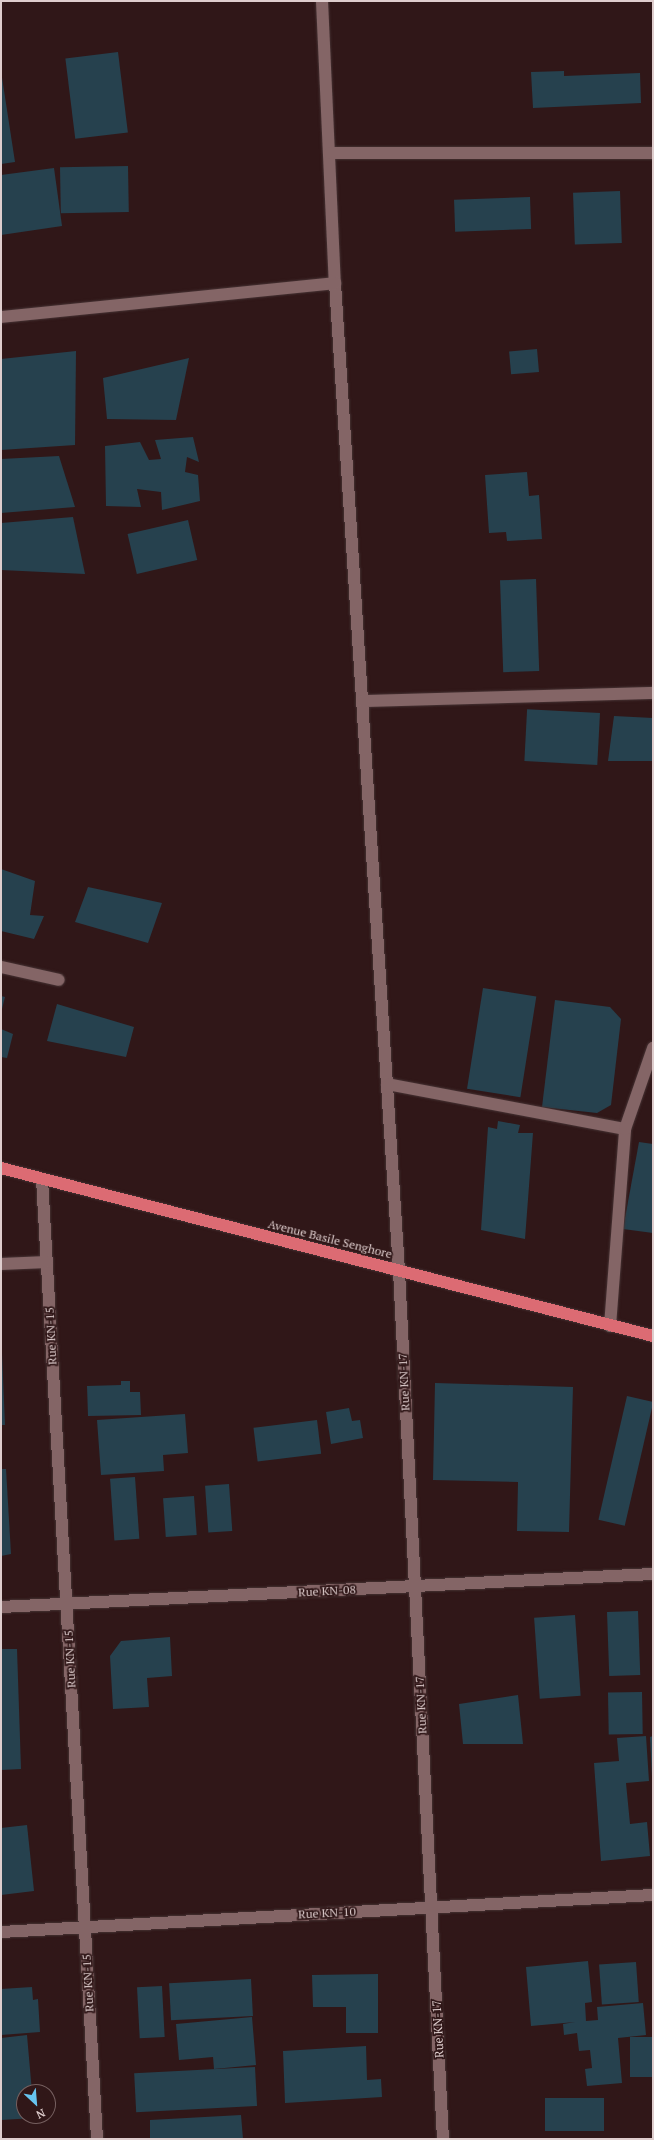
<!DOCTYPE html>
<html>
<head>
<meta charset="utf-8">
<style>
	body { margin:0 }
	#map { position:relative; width:654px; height:2140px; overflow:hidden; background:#301718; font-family:"PT Serif",serif }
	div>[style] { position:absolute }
	.building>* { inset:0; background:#26414e; transform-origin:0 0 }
	.roads { filter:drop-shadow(0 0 1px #463334) drop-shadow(0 0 1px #463334) }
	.minor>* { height:12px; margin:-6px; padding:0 6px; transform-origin:6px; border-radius:6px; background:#846566 }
	.highway>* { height:12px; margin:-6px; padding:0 6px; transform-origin:6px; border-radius:6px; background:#dc6b73 }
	span { translate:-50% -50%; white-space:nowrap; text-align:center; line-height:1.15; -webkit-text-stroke:3.5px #301718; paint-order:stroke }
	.street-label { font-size:12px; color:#decdcd }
	.frame { position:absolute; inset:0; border:2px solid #decdcd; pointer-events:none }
	.north { position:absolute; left:16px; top:2084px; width:40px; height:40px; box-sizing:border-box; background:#301718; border:1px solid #766060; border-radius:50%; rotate:154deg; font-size:11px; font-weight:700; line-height:16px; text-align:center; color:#decdcd }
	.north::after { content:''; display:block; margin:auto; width:14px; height:18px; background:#67c4ef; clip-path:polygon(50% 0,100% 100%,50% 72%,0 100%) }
</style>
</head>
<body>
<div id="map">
	<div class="building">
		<div style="left:118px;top:52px;width:81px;height:53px;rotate:83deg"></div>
		<div style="clip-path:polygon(1px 71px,15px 162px,1px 164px)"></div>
		<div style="clip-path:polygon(564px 71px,564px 76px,640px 73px,641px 103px,533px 108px,531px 72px)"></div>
		<div style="left:128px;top:166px;width:46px;height:68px;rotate:89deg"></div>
		<div style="clip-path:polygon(54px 168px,62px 226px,1px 235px,1px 175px)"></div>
		<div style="left:620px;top:191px;width:52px;height:47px;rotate:88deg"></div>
		<div style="left:530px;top:197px;width:32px;height:76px;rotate:88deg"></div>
		<div style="left:537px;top:349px;width:23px;height:28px;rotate:85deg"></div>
		<div style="clip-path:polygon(76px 351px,75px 445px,1px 450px,1px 359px)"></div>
		<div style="clip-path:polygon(189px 358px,176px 420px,107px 419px,103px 378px)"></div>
		<div style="clip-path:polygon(193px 437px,199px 462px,187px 457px,185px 472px,198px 475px,200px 501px,162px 510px,161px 492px,137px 489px,141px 507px,106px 506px,105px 446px,140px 442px,149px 460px,161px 459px,155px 440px)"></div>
		<div style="clip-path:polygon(59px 456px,75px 507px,1px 513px,1px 459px)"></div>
		<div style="clip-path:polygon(527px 472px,529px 496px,539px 495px,542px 539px,507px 541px,506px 532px,489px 533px,485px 475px)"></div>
		<div style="clip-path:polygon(73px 517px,85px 574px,1px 570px,1px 523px)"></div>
		<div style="left:188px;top:520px;width:41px;height:62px;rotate:77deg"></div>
		<div style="left:536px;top:579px;width:92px;height:36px;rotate:88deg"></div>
		<div style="left:600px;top:713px;width:52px;height:73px;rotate:93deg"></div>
		<div style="clip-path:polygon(614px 716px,653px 718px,653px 761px,608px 761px)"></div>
		<div style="clip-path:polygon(1px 869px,35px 881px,30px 915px,44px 916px,34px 939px,1px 931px)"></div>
		<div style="clip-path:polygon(88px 887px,162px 903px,148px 943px,75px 922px)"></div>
		<div style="left:483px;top:988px;width:54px;height:102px;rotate:9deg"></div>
		<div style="clip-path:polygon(1px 996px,5px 997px,2px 1009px,1px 1009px)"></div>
		<div style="clip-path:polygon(555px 1000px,610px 1007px,621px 1019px,611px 1105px,597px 1113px,542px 1107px)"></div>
		<div style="clip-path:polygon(57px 1004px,134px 1027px,126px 1057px,47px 1041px)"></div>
		<div style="clip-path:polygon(1px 1029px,13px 1034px,7px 1058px,1px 1057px)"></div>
		<div style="clip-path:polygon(498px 1121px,520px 1125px,518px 1133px,533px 1133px,525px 1239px,481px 1230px,488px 1127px,497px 1129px)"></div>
		<div style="clip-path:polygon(639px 1142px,653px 1144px,653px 1233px,623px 1229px)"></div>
		<div style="clip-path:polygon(1px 1329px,5px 1425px,1px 1425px)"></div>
		<div style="clip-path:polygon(121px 1381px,130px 1381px,130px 1392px,140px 1392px,141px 1415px,88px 1416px,87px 1386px,121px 1385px)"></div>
		<div style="clip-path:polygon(435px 1383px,573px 1387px,569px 1532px,517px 1531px,518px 1482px,433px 1480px)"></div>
		<div style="left:627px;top:1396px;width:27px;height:127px;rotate:13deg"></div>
		<div style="clip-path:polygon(349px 1408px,352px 1421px,360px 1420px,363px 1438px,331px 1444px,326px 1412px)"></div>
		<div style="clip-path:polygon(185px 1414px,188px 1453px,163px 1455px,164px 1471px,101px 1475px,97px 1420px)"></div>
		<div style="left:317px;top:1420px;width:34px;height:64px;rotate:83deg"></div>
		<div style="clip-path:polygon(1px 1469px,6px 1469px,11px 1554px,1px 1556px)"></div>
		<div style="left:135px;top:1477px;width:62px;height:25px;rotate:86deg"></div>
		<div style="left:229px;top:1484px;width:47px;height:24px;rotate:86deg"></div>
		<div style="left:194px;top:1496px;width:39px;height:31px;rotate:86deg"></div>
		<div style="left:638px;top:1611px;width:64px;height:31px;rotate:88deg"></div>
		<div style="left:575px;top:1615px;width:81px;height:41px;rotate:86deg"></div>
		<div style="clip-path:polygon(170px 1637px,172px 1676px,147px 1678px,149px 1707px,113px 1709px,110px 1656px,121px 1641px)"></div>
		<div style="clip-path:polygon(1px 1649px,17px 1649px,21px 1769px,1px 1770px)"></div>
		<div style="left:642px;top:1692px;width:42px;height:34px;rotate:89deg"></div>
		<div style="clip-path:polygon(518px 1695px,523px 1744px,463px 1744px,459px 1704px)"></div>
		<div style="clip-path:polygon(646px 1736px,649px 1781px,626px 1783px,630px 1824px,647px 1822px,650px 1856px,601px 1861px,594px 1763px,619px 1761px,617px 1738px)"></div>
		<div style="clip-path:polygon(653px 1736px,653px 1776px,652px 1777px,650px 1737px)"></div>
		<div style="clip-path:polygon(27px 1825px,34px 1891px,1px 1895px,1px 1828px)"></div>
		<div style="clip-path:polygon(588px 1961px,592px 2002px,585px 2003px,586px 2021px,598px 2020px,597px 2007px,643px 2003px,646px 2035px,618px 2038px,622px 2083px,587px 2086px,585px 2069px,592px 2068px,590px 2050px,579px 2051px,577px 2033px,564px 2035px,563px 2024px,575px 2022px,531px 2026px,526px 1967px)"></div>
		<div style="left:636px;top:1962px;width:40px;height:37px;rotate:86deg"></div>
		<div style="clip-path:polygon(378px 1974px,378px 2033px,346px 2033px,346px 2007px,313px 2007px,312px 1975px)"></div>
		<div style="left:251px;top:1979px;width:37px;height:82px;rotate:87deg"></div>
		<div style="left:162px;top:1986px;width:51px;height:25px;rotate:87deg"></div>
		<div style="clip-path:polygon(32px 1987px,33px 2000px,38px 1999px,40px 2032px,1px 2035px,1px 1989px)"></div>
		<div style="clip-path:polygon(252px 2017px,256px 2065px,214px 2069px,213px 2057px,179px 2060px,176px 2024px)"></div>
		<div style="clip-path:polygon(27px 2035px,32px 2092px,24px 2092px,24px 2116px,34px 2118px,1px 2120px,1px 2038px)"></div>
		<div style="left:653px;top:2037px;width:40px;height:23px;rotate:90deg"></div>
		<div style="clip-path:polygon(366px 2046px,367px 2080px,381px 2079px,382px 2097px,285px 2103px,283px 2051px)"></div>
		<div style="left:255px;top:2067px;width:39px;height:121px;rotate:87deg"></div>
		<div style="left:604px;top:2098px;width:33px;height:59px;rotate:90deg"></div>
		<div style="clip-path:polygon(241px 2115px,243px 2139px,150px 2139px,150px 2120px)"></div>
	</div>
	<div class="roads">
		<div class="minor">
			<div style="left:322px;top:1px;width:282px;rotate:87.4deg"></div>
			<div style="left:335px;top:283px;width:990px;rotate:86.29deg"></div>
			<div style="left:399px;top:1271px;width:869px;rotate:87.1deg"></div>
			<div style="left:330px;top:153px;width:323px"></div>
			<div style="left:1px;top:317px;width:336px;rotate:-5.8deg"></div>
			<div style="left:363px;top:701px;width:290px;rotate:-1.6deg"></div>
			<div style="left:1px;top:967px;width:59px;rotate:12.6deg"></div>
			<div style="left:387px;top:1084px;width:242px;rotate:10.7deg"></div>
			<div style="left:42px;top:1179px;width:962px;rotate:86.72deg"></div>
			<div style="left:1px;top:1264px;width:46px;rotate:-2.5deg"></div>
			<div style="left:610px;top:1326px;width:198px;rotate:-85.6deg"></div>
			<div style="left:625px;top:1129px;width:86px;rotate:-70.9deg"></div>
			<div style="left:1px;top:1607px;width:653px;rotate:-2.9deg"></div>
			<div style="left:1px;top:1932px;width:653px;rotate:-3.25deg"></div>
		</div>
		<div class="highway">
			<div style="left:1px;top:1168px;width:673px;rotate:14.45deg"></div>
		</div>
	</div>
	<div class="street-label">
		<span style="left:330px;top:1239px;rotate:14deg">Avenue Basile Senghore</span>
		<span style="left:51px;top:1336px;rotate:-93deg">Rue KN-15</span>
		<span style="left:404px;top:1382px;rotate:-93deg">Rue KN-17</span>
		<span style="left:327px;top:1591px;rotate:-3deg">Rue KN-08</span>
		<span style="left:70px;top:1659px;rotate:-93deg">Rue KN-15</span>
		<span style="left:421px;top:1705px;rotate:-93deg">Rue KN-17</span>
		<span style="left:327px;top:1913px;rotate:-3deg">Rue KN-10</span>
		<span style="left:88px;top:1983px;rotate:-93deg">Rue KN-15</span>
		<span style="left:438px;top:2029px;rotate:-93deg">Rue KN-17</span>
	</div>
	<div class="frame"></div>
	<div class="north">N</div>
</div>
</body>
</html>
